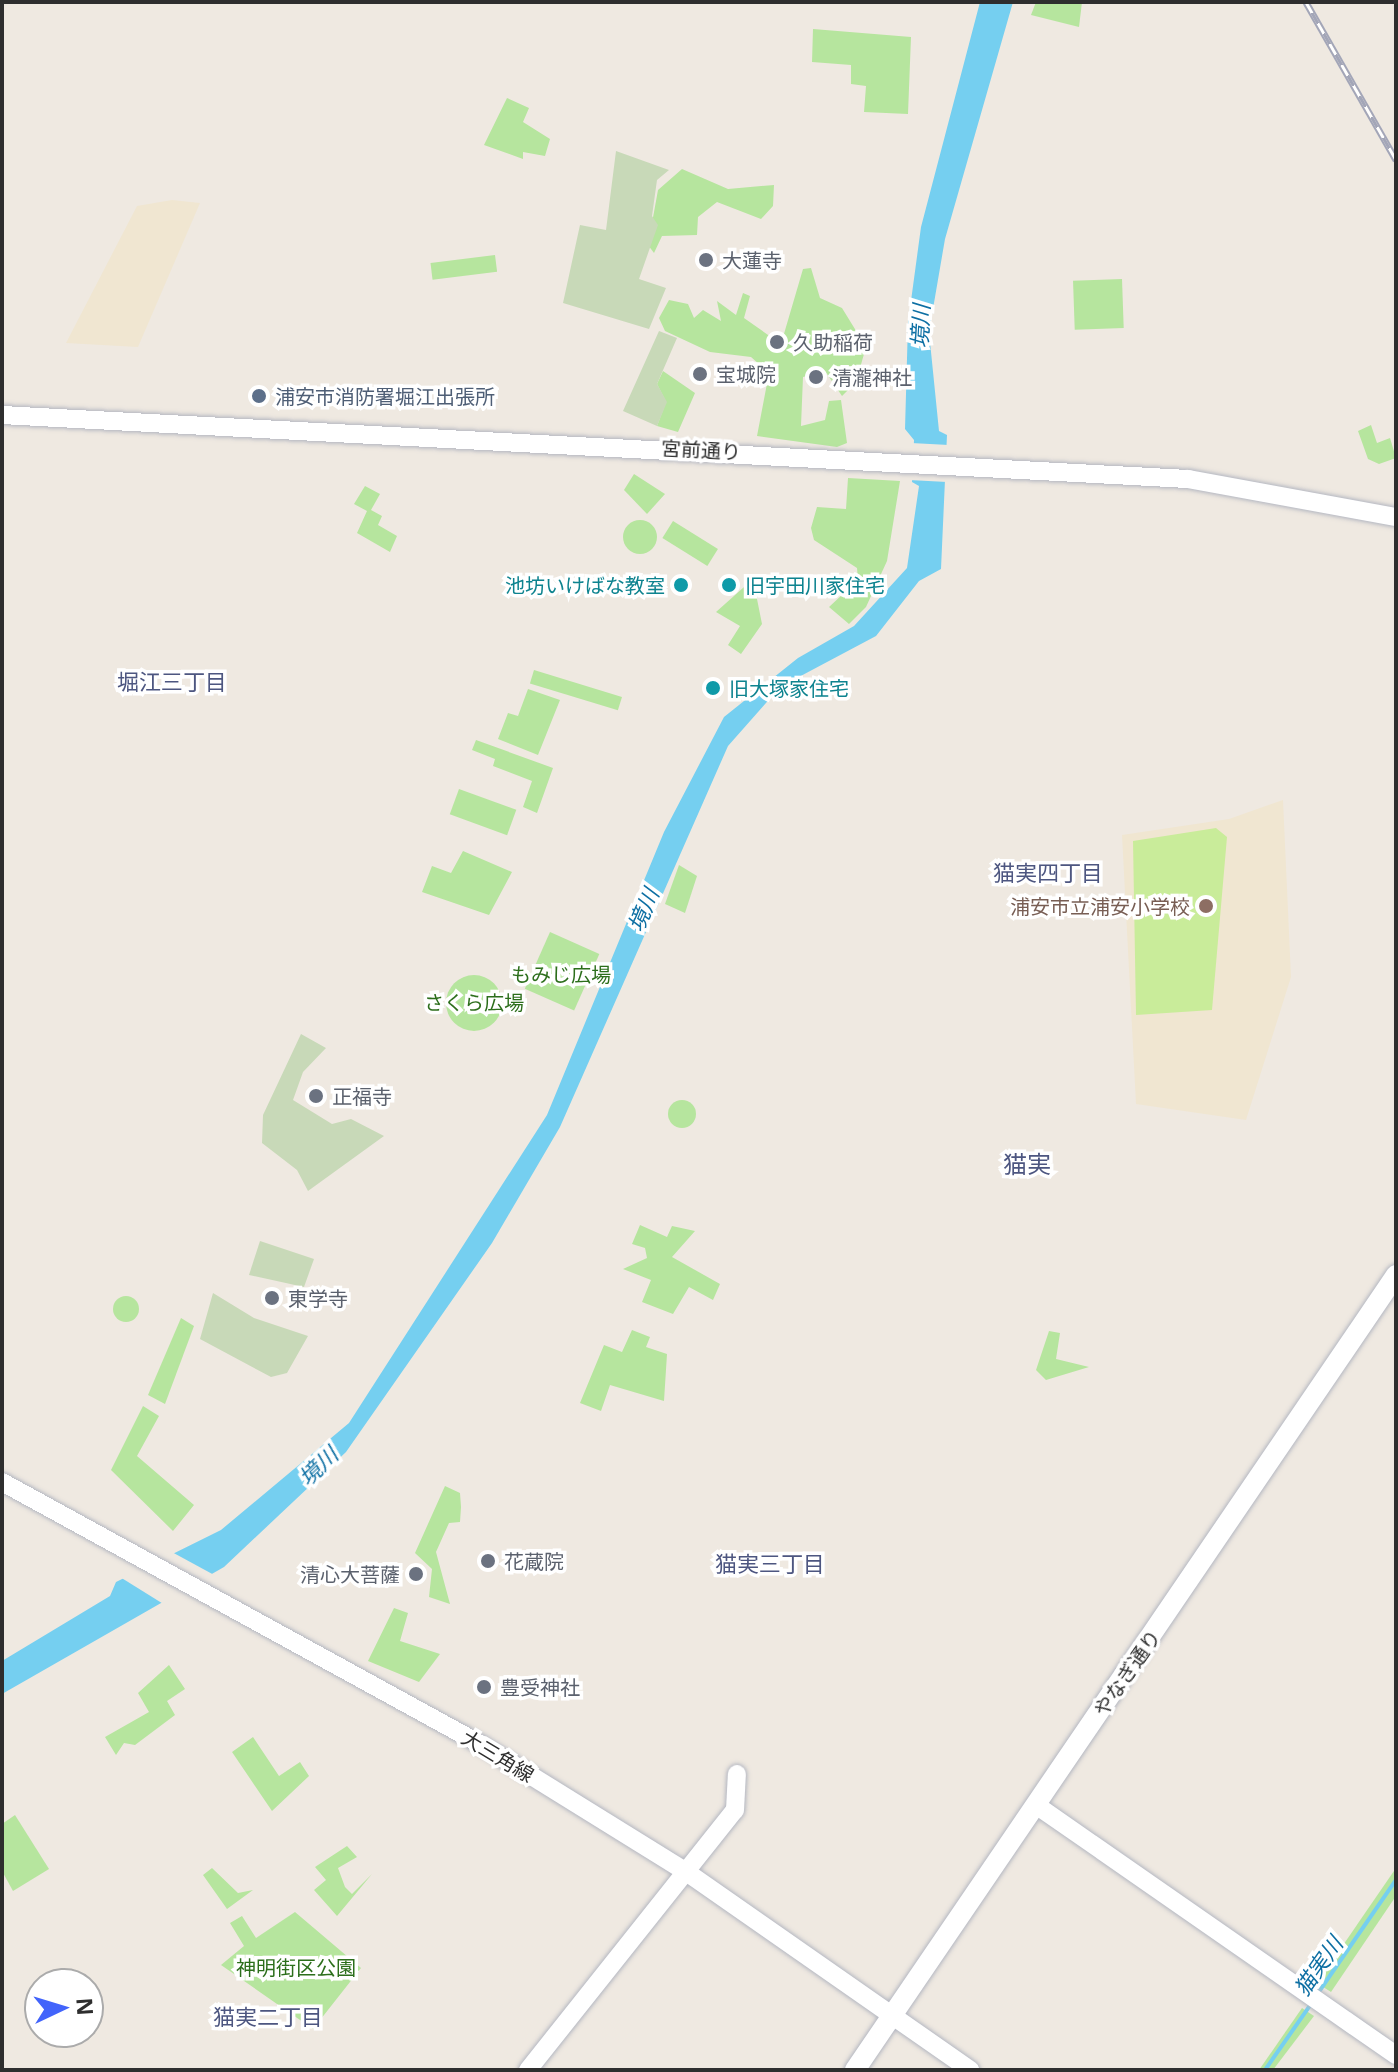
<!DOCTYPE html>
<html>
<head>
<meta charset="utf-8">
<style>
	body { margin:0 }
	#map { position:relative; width:1398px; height:2072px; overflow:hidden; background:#efe9e1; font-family:"Noto Sans","Noto Sans JP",sans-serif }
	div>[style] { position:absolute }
	.education>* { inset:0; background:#f0e6d1 }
	.green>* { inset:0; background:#b6e59e; transform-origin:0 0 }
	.round { border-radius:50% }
	.cemetery>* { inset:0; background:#c8d9b8 }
	.pitch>* { inset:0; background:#c9ec9a }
	.water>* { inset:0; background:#75cff0 }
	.pier>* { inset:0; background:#efe9e1; transform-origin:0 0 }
	.stream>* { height:4px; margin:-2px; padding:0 2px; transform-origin:2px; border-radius:2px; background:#75cff0 }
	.roads { filter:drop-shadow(0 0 2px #b4b7c1) drop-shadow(0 0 2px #b4b7c1) }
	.tertiary>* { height:18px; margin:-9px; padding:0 9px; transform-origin:9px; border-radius:9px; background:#fff }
	.secondary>* { height:20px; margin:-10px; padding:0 10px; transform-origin:10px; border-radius:10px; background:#fff }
	.rail>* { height:7px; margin-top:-3.5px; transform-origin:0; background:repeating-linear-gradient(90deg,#fff 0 12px,#a3a6b8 0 24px); box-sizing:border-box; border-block:2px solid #a3a6b8 }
	.dots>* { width:22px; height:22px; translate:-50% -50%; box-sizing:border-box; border:4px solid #fff; border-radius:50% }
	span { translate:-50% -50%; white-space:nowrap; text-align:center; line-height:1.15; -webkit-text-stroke:7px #fff; paint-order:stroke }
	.worship-label { font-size:20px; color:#5b616d }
	.left { translate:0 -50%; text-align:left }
	.right { translate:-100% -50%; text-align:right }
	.service-label { font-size:20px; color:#4e5e75 }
	.street-label { font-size:20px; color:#2e2e2e }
	.culture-label { font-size:20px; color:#0d838f }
	.education-label { font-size:20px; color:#785e54 }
	.park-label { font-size:20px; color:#2c6e1b }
	.water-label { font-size:22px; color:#0d6fa3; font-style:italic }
	.neighbourhood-label { font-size:22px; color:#4d5680 }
	.quarter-label { font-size:24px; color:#4d5680 }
	.frame { position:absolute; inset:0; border:4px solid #2e2e2e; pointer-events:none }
	.north { position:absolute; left:24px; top:1968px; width:80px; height:80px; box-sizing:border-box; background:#fff; border:2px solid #ababab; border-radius:50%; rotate:86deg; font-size:22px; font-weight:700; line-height:32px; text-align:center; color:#2e2e2e }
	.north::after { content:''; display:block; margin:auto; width:28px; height:36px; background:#4264fb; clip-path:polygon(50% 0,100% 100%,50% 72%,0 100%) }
</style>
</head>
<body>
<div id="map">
	<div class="education">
		<div style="clip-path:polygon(172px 200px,200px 203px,138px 347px,66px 343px,137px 206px)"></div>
		<div style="clip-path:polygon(1283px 800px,1291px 977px,1246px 1120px,1136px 1104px,1122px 835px,1229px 819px)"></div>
	</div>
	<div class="green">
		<div style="clip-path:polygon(1036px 2px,1082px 2px,1079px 27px,1031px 15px)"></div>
		<div style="clip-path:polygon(813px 29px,911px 37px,908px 114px,864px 112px,866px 86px,851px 84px,851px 65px,812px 62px)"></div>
		<div style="clip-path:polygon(507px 98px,529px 108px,523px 122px,550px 139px,545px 156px,523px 152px,523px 159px,484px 145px)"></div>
		<div style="clip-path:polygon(682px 169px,728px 189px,774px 185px,773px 206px,761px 219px,717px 202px,698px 217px,697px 235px,662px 236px,654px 253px,648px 245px,658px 190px)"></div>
		<div style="left:495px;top:255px;width:17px;height:65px;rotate:83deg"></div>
		<div style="clip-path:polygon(811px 268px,820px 298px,842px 308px,866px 347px,856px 382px,842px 396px,825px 371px,803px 377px,801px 426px,825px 420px,829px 401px,841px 400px,847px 443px,837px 447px,757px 436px,769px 373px,751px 357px,710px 352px,665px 331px,659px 318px,669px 300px,688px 304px,694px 318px,703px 310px,721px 321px,717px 301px,736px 315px,743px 293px,750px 296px,744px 318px,781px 344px,803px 269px)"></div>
		<div style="left:1122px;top:279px;width:49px;height:49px;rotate:88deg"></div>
		<div style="clip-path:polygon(663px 371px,695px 393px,678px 432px,657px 426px,666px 402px,657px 384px)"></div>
		<div style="clip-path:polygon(1371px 425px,1377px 443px,1390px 438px,1396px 458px,1379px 464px,1368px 459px,1358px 431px)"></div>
		<div style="clip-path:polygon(634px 474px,665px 494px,647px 514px,624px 490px)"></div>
		<div style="clip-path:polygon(848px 478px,900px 481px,887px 561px,866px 607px,849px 624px,829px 607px,858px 580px,857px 568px,814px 540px,811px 528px,817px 507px,846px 509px)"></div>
		<div style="clip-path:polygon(365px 486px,380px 494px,371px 510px,382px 516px,378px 525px,397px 536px,390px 552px,357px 533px,367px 511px,354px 504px)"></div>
		<div class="round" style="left:623px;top:520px;width:34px;height:34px"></div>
		<div style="left:673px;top:521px;width:53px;height:20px;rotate:32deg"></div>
		<div style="clip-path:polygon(753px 579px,762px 624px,741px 654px,728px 645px,740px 626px,716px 612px)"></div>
		<div style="left:534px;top:670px;width:92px;height:14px;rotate:17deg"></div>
		<div style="clip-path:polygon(528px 689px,560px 700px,538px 755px,498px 739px,508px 713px,518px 716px)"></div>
		<div style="clip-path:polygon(476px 740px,553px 768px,537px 813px,523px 807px,532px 781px,493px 766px,495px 759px,472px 750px)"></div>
		<div style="left:459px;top:789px;width:61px;height:27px;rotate:20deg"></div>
		<div style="clip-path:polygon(463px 851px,512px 872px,489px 915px,422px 892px,432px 866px,451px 873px)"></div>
		<div style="clip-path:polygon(679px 865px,697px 876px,685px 913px,665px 904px)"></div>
		<div style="left:550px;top:932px;width:54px;height:62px;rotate:24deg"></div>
		<div class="round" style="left:446px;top:975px;width:56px;height:56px"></div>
		<div class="round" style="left:668px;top:1100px;width:28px;height:28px"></div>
		<div style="clip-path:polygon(640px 1225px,667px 1237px,672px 1226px,695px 1231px,672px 1257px,720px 1284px,713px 1300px,689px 1287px,673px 1314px,642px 1302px,651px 1280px,623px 1269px,647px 1258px,645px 1248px,632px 1244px)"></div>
		<div class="round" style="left:113px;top:1296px;width:26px;height:26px"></div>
		<div style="clip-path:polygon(181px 1318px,194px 1326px,165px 1404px,148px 1395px)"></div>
		<div style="clip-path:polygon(632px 1330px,650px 1337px,646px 1347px,667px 1354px,664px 1401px,610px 1385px,601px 1411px,580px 1403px,604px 1345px,622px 1352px)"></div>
		<div style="clip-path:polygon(1049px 1331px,1060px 1333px,1056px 1359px,1089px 1367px,1046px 1380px,1036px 1370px)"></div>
		<div style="clip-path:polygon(143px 1406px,159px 1416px,137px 1456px,194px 1505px,173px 1531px,111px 1470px)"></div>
		<div style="clip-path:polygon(445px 1486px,460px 1493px,461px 1507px,460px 1522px,449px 1523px,436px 1552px,450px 1604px,429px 1597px,432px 1569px,415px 1553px)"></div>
		<div style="clip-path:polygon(394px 1608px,408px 1613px,400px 1641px,440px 1654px,419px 1682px,368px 1661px)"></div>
		<div style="clip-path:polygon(169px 1665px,185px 1689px,167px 1701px,175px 1715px,135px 1745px,124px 1743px,116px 1755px,105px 1737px,149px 1712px,138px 1693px)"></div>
		<div style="clip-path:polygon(253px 1737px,279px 1776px,300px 1762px,309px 1776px,272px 1811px,232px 1752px)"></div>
		<div style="clip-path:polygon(15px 1815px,49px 1869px,13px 1891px,2px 1871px,2px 1824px)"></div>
		<div style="clip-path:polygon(347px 1846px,357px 1857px,338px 1868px,345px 1887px,352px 1894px,372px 1874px,337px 1916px,314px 1890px,326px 1880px,315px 1867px)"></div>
		<div style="clip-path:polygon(212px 1868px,238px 1893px,253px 1890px,227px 1909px,203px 1875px)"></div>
		<div style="clip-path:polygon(1396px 1868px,1396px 1896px,1331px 1992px,1317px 1983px)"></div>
		<div style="clip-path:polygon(295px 1912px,361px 1968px,313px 2029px,221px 1965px,244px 1946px,230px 1923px,242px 1916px,256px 1938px)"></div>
		<div style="clip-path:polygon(1302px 2008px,1314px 2016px,1273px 2070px,1259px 2070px)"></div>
	</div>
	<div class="cemetery">
		<div style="clip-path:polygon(616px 151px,669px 170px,657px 180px,652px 216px,658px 225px,639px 279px,666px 288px,649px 329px,563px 303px,580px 225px,606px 230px)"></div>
		<div style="clip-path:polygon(659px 331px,677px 338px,657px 384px,667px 402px,657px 426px,623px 411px)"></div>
		<div style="clip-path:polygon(301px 1034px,326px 1048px,303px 1072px,293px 1100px,332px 1124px,351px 1119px,384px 1136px,308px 1191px,297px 1170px,262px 1143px,263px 1115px)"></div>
		<div style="clip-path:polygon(260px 1241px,314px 1259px,304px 1287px,249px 1275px)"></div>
		<div style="clip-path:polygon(213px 1293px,254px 1318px,308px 1336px,287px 1373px,271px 1377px,200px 1339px)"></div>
	</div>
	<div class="pitch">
		<div style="clip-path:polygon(1216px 828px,1227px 837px,1212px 1010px,1136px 1015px,1133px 841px)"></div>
	</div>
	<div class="water">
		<div style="clip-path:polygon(980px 2px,1013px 2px,945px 239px,929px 332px,939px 431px,947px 435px,941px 569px,919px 581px,876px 636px,780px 687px,728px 746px,560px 1127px,492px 1243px,346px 1452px,224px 1567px,2px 1694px,2px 1661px,110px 1596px,116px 1582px,221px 1530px,349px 1423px,547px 1115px,664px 832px,724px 717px,798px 658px,854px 626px,907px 568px,919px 486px,912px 482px,914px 440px,905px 429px,908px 323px,921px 227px)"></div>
	</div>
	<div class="pier">
		<div style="left:911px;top:443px;width:38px;height:37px;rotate:3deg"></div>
		<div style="clip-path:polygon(170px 1551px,216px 1576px,165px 1605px,120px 1577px)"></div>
	</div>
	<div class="stream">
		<div style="left:1318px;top:1993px;width:137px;rotate:-55.4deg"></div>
		<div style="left:1265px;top:2070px;width:80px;rotate:-55.1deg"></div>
	</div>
	<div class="roads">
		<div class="tertiary">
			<div style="left:2px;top:415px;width:1188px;rotate:3.09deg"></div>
			<div style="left:1188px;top:479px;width:211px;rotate:10.4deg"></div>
			<div style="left:2px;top:1482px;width:545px;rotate:28.73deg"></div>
			<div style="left:480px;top:1744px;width:241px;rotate:31.8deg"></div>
			<div style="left:685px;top:1871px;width:348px;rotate:34.9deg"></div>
			<div style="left:1036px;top:1805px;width:438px;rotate:34.8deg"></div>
			<div style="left:528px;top:2070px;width:332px;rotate:-51.5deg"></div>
			<div style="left:735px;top:1810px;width:36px;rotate:-87deg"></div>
		</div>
		<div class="secondary">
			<div style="left:855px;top:2070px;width:962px;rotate:-55.76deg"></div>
		</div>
	</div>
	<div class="rail">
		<div style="left:1306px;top:2px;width:182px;rotate:60.3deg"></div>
	</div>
	<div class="dots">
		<div style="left:706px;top:260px;background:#6b7280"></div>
		<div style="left:777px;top:342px;background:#6b7280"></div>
		<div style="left:700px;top:374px;background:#6b7280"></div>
		<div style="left:816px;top:377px;background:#6b7280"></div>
		<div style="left:259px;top:396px;background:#5c6f8a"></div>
		<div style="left:681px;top:585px;background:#0f9aa8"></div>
		<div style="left:729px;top:585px;background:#0f9aa8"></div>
		<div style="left:713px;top:688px;background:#0f9aa8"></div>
		<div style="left:1206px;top:906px;background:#8d6e63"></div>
		<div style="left:316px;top:1096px;background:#6b7280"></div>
		<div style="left:272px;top:1298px;background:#6b7280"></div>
		<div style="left:488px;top:1561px;background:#6b7280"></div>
		<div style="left:416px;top:1574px;background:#6b7280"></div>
		<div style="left:484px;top:1687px;background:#6b7280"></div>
	</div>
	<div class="worship-label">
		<span class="left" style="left:722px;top:260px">大蓮寺</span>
		<span class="left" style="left:793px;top:342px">久助稲荷</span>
		<span class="left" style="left:716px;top:374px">宝城院</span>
		<span class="left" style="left:832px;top:377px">清瀧神社</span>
		<span class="left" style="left:332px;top:1096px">正福寺</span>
		<span class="left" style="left:288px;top:1298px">東学寺</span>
		<span class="left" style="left:504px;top:1561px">花蔵院</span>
		<span class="right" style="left:400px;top:1574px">清心大菩薩</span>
		<span class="left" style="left:500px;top:1687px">豊受神社</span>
	</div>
	<div class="service-label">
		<span class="left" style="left:275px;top:396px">浦安市消防署堀江出張所</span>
	</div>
	<div class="street-label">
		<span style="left:701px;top:450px;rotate:3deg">宮前通り</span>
		<span style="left:1127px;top:1673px;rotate:-55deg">やなぎ通り</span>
		<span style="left:498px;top:1756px;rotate:31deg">大三角線</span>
	</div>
	<div class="culture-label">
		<span class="right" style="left:665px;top:585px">池坊いけばな教室</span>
		<span class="left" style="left:745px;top:585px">旧宇田川家住宅</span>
		<span class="left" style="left:729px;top:688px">旧大塚家住宅</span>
	</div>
	<div class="education-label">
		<span class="right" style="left:1190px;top:906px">浦安市立浦安小学校</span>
	</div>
	<div class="park-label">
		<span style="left:561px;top:974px">もみじ広場</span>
		<span style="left:474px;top:1002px">さくら広場</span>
		<span style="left:296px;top:1967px">神明街区公園</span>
	</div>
	<div class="water-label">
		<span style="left:920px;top:326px;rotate:-87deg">境川</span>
		<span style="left:643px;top:910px;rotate:-67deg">境川</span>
		<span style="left:318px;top:1466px;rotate:-44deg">境川</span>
		<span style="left:1318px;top:1966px;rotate:-55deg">猫実川</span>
	</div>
	<div class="neighbourhood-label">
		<span style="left:172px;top:682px">堀江三丁目</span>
		<span style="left:1048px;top:873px">猫実四丁目</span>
		<span style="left:770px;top:1564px">猫実三丁目</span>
		<span style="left:268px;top:2017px">猫実二丁目</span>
	</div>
	<div class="quarter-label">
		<span style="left:1027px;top:1164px">猫実</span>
	</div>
	<div class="frame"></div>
	<div class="north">N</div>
</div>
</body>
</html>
